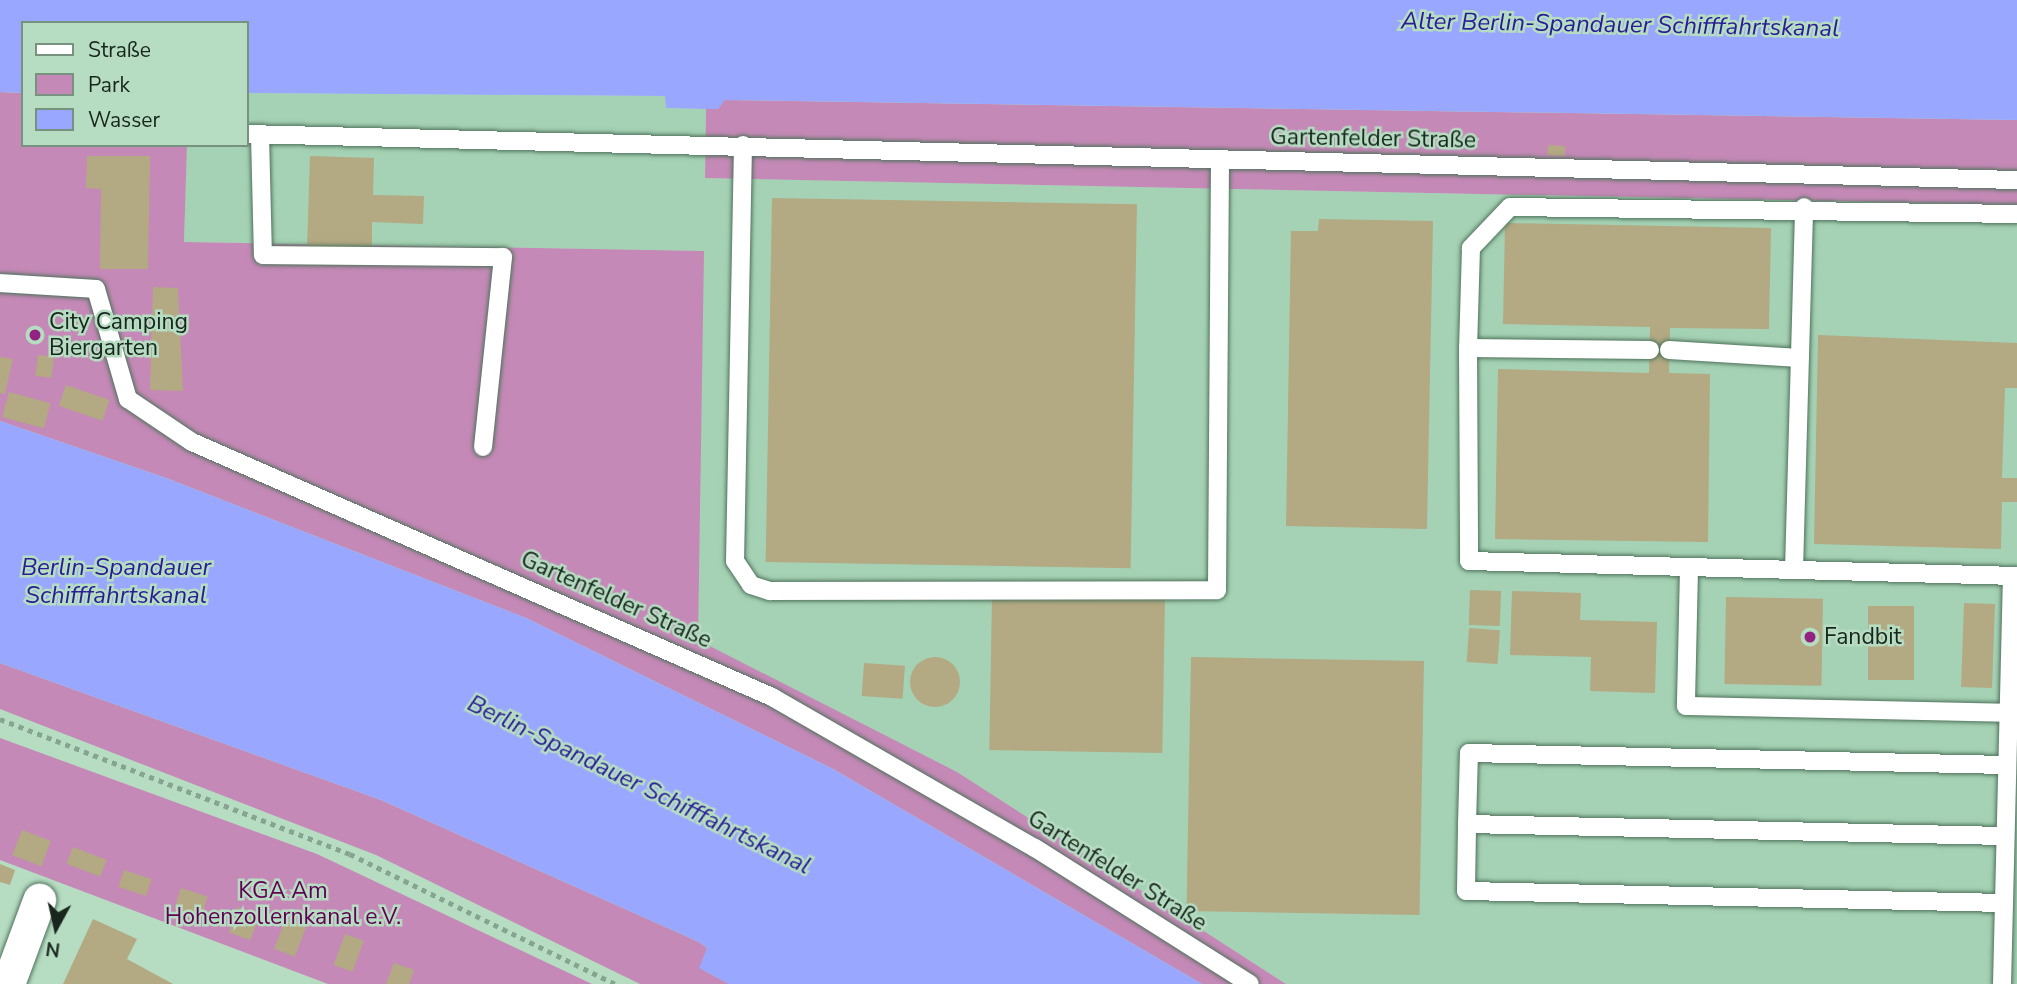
<!DOCTYPE html>
<html>
<head>
<meta charset="utf-8">
<style>
	body { margin:0 }
	#map { position:relative; width:2017px; height:984px; overflow:hidden; background:#b6dcc2; font-family:"Nunito Sans",sans-serif }
	div>[style] { position:absolute }
	.built>* { inset:0; background:#a5d2b4 }
	.green>* { inset:0; background:#c589b7 }
	.water>* { inset:0; background:#99a8fe }
	.building>* { inset:0; background:#b3a983; transform-origin:0 0 }
	.round { border-radius:50% }
	.path>* { height:4.5px; margin-top:-2.25px; transform-origin:0; background:repeating-linear-gradient(90deg,#86a490 0 5px,transparent 0 10px) }
	.roads { filter:drop-shadow(0 0 2px #50735c) drop-shadow(0 0 2px #50735c) }
	.lane>* { height:18px; margin:-9px; padding:0 9px; transform-origin:9px; border-radius:9px; background:#fff }
	.street>* { height:33px; margin:-16.5px; padding:0 16.5px; transform-origin:16.5px; border-radius:16.5px; background:#fff }
	.dots>* { width:19px; height:19px; translate:-50% -50%; box-sizing:border-box; border:4px solid #b6dcc2; border-radius:50% }
	span { translate:-50% -50%; white-space:nowrap; text-align:center; line-height:1.15; -webkit-text-stroke:5px #b6dcc2; paint-order:stroke }
	.street-label { font-size:23px; color:#18261d }
	.poi-label { font-size:23px; color:#18261d }
	.left { translate:0 -50%; text-align:left }
	.park-label { font-size:23px; color:#600053 }
	.water-label { font-size:24px; color:#281c97; font-style:italic }
	.legend { position:absolute; left:21px; top:21px; width:228px; height:126px; box-sizing:border-box; background:#b6dcc2; border:2px solid #779380; margin:0; padding:9px 12px; list-style:none; font-size:21px; color:#18261d }
	.legend li { display:flex; align-items:center; gap:14px; height:35px }
	.legend b { width:35px; border:2px solid #779380 }
	.north { position:absolute; left:21px; top:893px; width:70px; height:70px; -webkit-text-stroke:5px #b6dcc2; paint-order:stroke; rotate:188deg; font-size:19px; font-weight:700; line-height:28px; text-align:center; color:#18261d }
	.north::after { content:''; display:block; margin:auto; width:24px; height:32px; background:#18261d; clip-path:polygon(50% 0,100% 100%,50% 72%,0 100%) }
</style>
</head>
<body>
<div id="map">
	<div class="built">
		<div style="clip-path:polygon(247px 93px,666px 96px,666px 108px,706px 109px,705px 178px,2017px 205px,2017px 984px,1286px 984px,957px 773px,697px 640px,703px 251px,184px 242px,187px 145px,247px 145px)"></div>
	</div>
	<div class="green">
		<div style="clip-path:polygon(0 92px,23px 93px,23px 145px,187px 145px,184px 242px,704px 251px,698px 640px,957px 772px,1286px 984px,1202px 984px,833px 769px,526px 618px,166px 478px,0 421px)"></div>
		<div style="clip-path:polygon(724px 100px,2017px 120px,2017px 205px,705px 178px,706px 109px,718px 109px)"></div>
		<div style="clip-path:polygon(0 663px,381px 800px,699px 942px,707px 948px,700px 968px,729px 984px,640px 984px,376px 855px,0 709px)"></div>
		<div style="clip-path:polygon(0 738px,317px 854px,592px 984px,328px 984px,0 860px)"></div>
	</div>
	<div class="water">
		<div style="clip-path:polygon(0 0,2017px 0,2017px 120px,725px 100px,718px 109px,706px 109px,666px 108px,665px 96px,247px 93px,247px 23px,23px 23px,23px 93px,0 92px)"></div>
		<div style="clip-path:polygon(0 421px,166px 478px,526px 618px,833px 769px,1202px 984px,729px 984px,699px 968px,707px 948px,699px 942px,381px 800px,0 663px)"></div>
	</div>
	<div class="building">
		<div style="left:1548px;top:145px;width:17px;height:10px;rotate:3deg"></div>
		<div style="clip-path:polygon(87px 156px,150px 156px,148px 269px,100px 269px,101px 189px,86px 188px)"></div>
		<div style="clip-path:polygon(310px 156px,374px 158px,373px 195px,424px 196px,423px 224px,372px 222px,372px 252px,307px 250px)"></div>
		<div style="left:772px;top:198px;width:365px;height:364px;rotate:1deg"></div>
		<div style="clip-path:polygon(1319px 219px,1433px 221px,1427px 529px,1286px 526px,1291px 231px,1318px 231px)"></div>
		<div style="clip-path:polygon(1505px 223px,1771px 228px,1769px 329px,1670px 328px,1669px 373px,1710px 374px,1708px 542px,1495px 539px,1498px 369px,1649px 373px,1650px 327px,1503px 324px)"></div>
		<div style="clip-path:polygon(153px 287px,178px 288px,183px 391px,150px 390px)"></div>
		<div style="clip-path:polygon(1818px 335px,2017px 343px,2017px 388px,2005px 388px,2002px 478px,2017px 478px,2017px 502px,2002px 502px,2001px 549px,1814px 544px)"></div>
		<div style="left:38px;top:355px;width:16px;height:21px;rotate:7deg"></div>
		<div style="clip-path:polygon(0 357px,13px 359px,5px 394px,0 393px)"></div>
		<div style="left:66px;top:385px;width:46px;height:22px;rotate:19deg"></div>
		<div style="left:9px;top:392px;width:43px;height:26px;rotate:15deg"></div>
		<div style="left:1470px;top:590px;width:31px;height:35px;rotate:2deg"></div>
		<div style="clip-path:polygon(1512px 591px,1581px 593px,1580px 620px,1657px 622px,1655px 693px,1590px 691px,1591px 657px,1510px 655px)"></div>
		<div style="left:992px;top:596px;width:173px;height:154px;rotate:1deg"></div>
		<div style="left:1726px;top:597px;width:97px;height:87px;rotate:1deg"></div>
		<div style="left:1964px;top:603px;width:31px;height:84px;rotate:2deg"></div>
		<div style="left:1868px;top:606px;width:46px;height:74px"></div>
		<div style="left:1469px;top:628px;width:31px;height:34px;rotate:4deg"></div>
		<div class="round" style="left:910px;top:657px;width:50px;height:50px"></div>
		<div style="left:1191px;top:657px;width:233px;height:254px;rotate:1deg"></div>
		<div style="left:864px;top:663px;width:41px;height:33px;rotate:4deg"></div>
		<div style="left:22px;top:830px;width:31px;height:27px;rotate:21deg"></div>
		<div style="left:73px;top:847px;width:36px;height:18px;rotate:21deg"></div>
		<div style="clip-path:polygon(0 864px,15px 870px,10px 885px,0 882px)"></div>
		<div style="left:124px;top:870px;width:29px;height:18px;rotate:18deg"></div>
		<div style="left:181px;top:888px;width:28px;height:22px;rotate:18deg"></div>
		<div style="left:238px;top:907px;width:23px;height:27px;rotate:20deg"></div>
		<div style="left:286px;top:918px;width:22px;height:33px;rotate:21deg"></div>
		<div style="clip-path:polygon(93px 919px,137px 939px,127px 959px,173px 984px,63px 984px)"></div>
		<div style="left:345px;top:934px;width:20px;height:33px;rotate:20deg"></div>
		<div style="clip-path:polygon(394px 963px,414px 970px,409px 984px,386px 984px)"></div>
	</div>
	<div class="path">
		<div style="left:0;top:719px;width:375px;rotate:21.1deg"></div>
		<div style="left:350px;top:854px;width:295px;rotate:26.1deg"></div>
	</div>
	<div class="roads">
		<div class="lane">
			<div style="left:247px;top:134px;width:1771px;rotate:1.49deg"></div>
			<div style="left:260px;top:135px;width:120px;rotate:88.6deg"></div>
			<div style="left:263px;top:255px;width:240px;rotate:0.5deg"></div>
			<div style="left:503px;top:257px;width:191px;rotate:96deg"></div>
			<div style="left:743px;top:145px;width:416px;rotate:91.1deg"></div>
			<div style="left:735px;top:561px;width:29px;rotate:56deg"></div>
			<div style="left:751px;top:585px;width:20px;rotate:18deg"></div>
			<div style="left:770px;top:591px;width:447px;rotate:-0.1deg"></div>
			<div style="left:1217px;top:590px;width:431px;rotate:-89.6deg"></div>
			<div style="left:2017px;top:214px;width:507px;rotate:-179.21deg"></div>
			<div style="left:1510px;top:207px;width:57px;rotate:133.6deg"></div>
			<div style="left:1471px;top:248px;width:100px;rotate:91.7deg"></div>
			<div style="left:1468px;top:348px;width:213px;rotate:89.7deg"></div>
			<div style="left:1469px;top:561px;width:548px;rotate:1.57deg"></div>
			<div style="left:0;top:283px;width:96px;rotate:3.6deg"></div>
			<div style="left:96px;top:289px;width:115px;rotate:73.8deg"></div>
			<div style="left:128px;top:399px;width:77px;rotate:33.9deg"></div>
			<div style="left:192px;top:442px;width:634px;rotate:23.73deg"></div>
			<div style="left:772px;top:697px;width:303px;rotate:29.9deg"></div>
			<div style="left:1035px;top:848px;width:254px;rotate:32.3deg"></div>
			<div style="left:1468px;top:348px;width:182px;rotate:0.6deg"></div>
			<div style="left:1669px;top:350px;width:131px;rotate:3.5deg"></div>
			<div style="left:1689px;top:569px;width:137px;rotate:91.3deg"></div>
			<div style="left:1686px;top:706px;width:322px;rotate:1.2deg"></div>
			<div style="left:1794px;top:570px;width:363px;rotate:-88.4deg"></div>
			<div style="left:1467px;top:824px;width:538px;rotate:1.28deg"></div>
			<div style="left:2004px;top:903px;width:538px;rotate:-178.72deg"></div>
			<div style="left:1466px;top:891px;width:67px;rotate:-89.1deg"></div>
			<div style="left:1467px;top:824px;width:71px;rotate:-88.4deg"></div>
			<div style="left:1469px;top:753px;width:538px;rotate:1.28deg"></div>
			<div style="left:2002px;top:984px;width:408px;rotate:-88.6deg"></div>
		</div>
		<div class="street">
			<div style="left:8px;top:984px;width:90px;rotate:-69.7deg"></div>
		</div>
	</div>
	<div class="dots">
		<div style="left:35px;top:335px;background:#932282"></div>
		<div style="left:1810px;top:637px;background:#932282"></div>
	</div>
	<div class="street-label">
		<span style="left:1373px;top:139px;rotate:1deg">Gartenfelder Straße</span>
		<span style="left:616px;top:600px;rotate:24deg">Gartenfelder Straße</span>
		<span style="left:1117px;top:871px;rotate:32deg">Gartenfelder Straße</span>
	</div>
	<div class="poi-label">
		<span class="left" style="left:49px;top:335px">City Camping<br>Biergarten</span>
		<span class="left" style="left:1824px;top:637px">Fandbit</span>
	</div>
	<div class="park-label">
		<span style="left:283px;top:904px">KGA Am<br>Hohenzollernkanal e.V.</span>
	</div>
	<div class="water-label">
		<span style="left:1620px;top:25px;rotate:1deg">Alter Berlin-Spandauer Schifffahrtskanal</span>
		<span style="left:116px;top:582px">Berlin-Spandauer<br>Schifffahrtskanal</span>
		<span style="left:639px;top:785px;rotate:26deg">Berlin-Spandauer Schifffahrtskanal</span>
	</div>
	<ul class="legend">
	<li><b style="height:9px;background:#fff"></b>Straße</li>
	<li><b style="height:19px;background:#c589b7"></b>Park</li>
	<li><b style="height:19px;background:#99a8fe"></b>Wasser</li>
	</ul>
	<div class="north">N</div>
</div>
</body>
</html>
